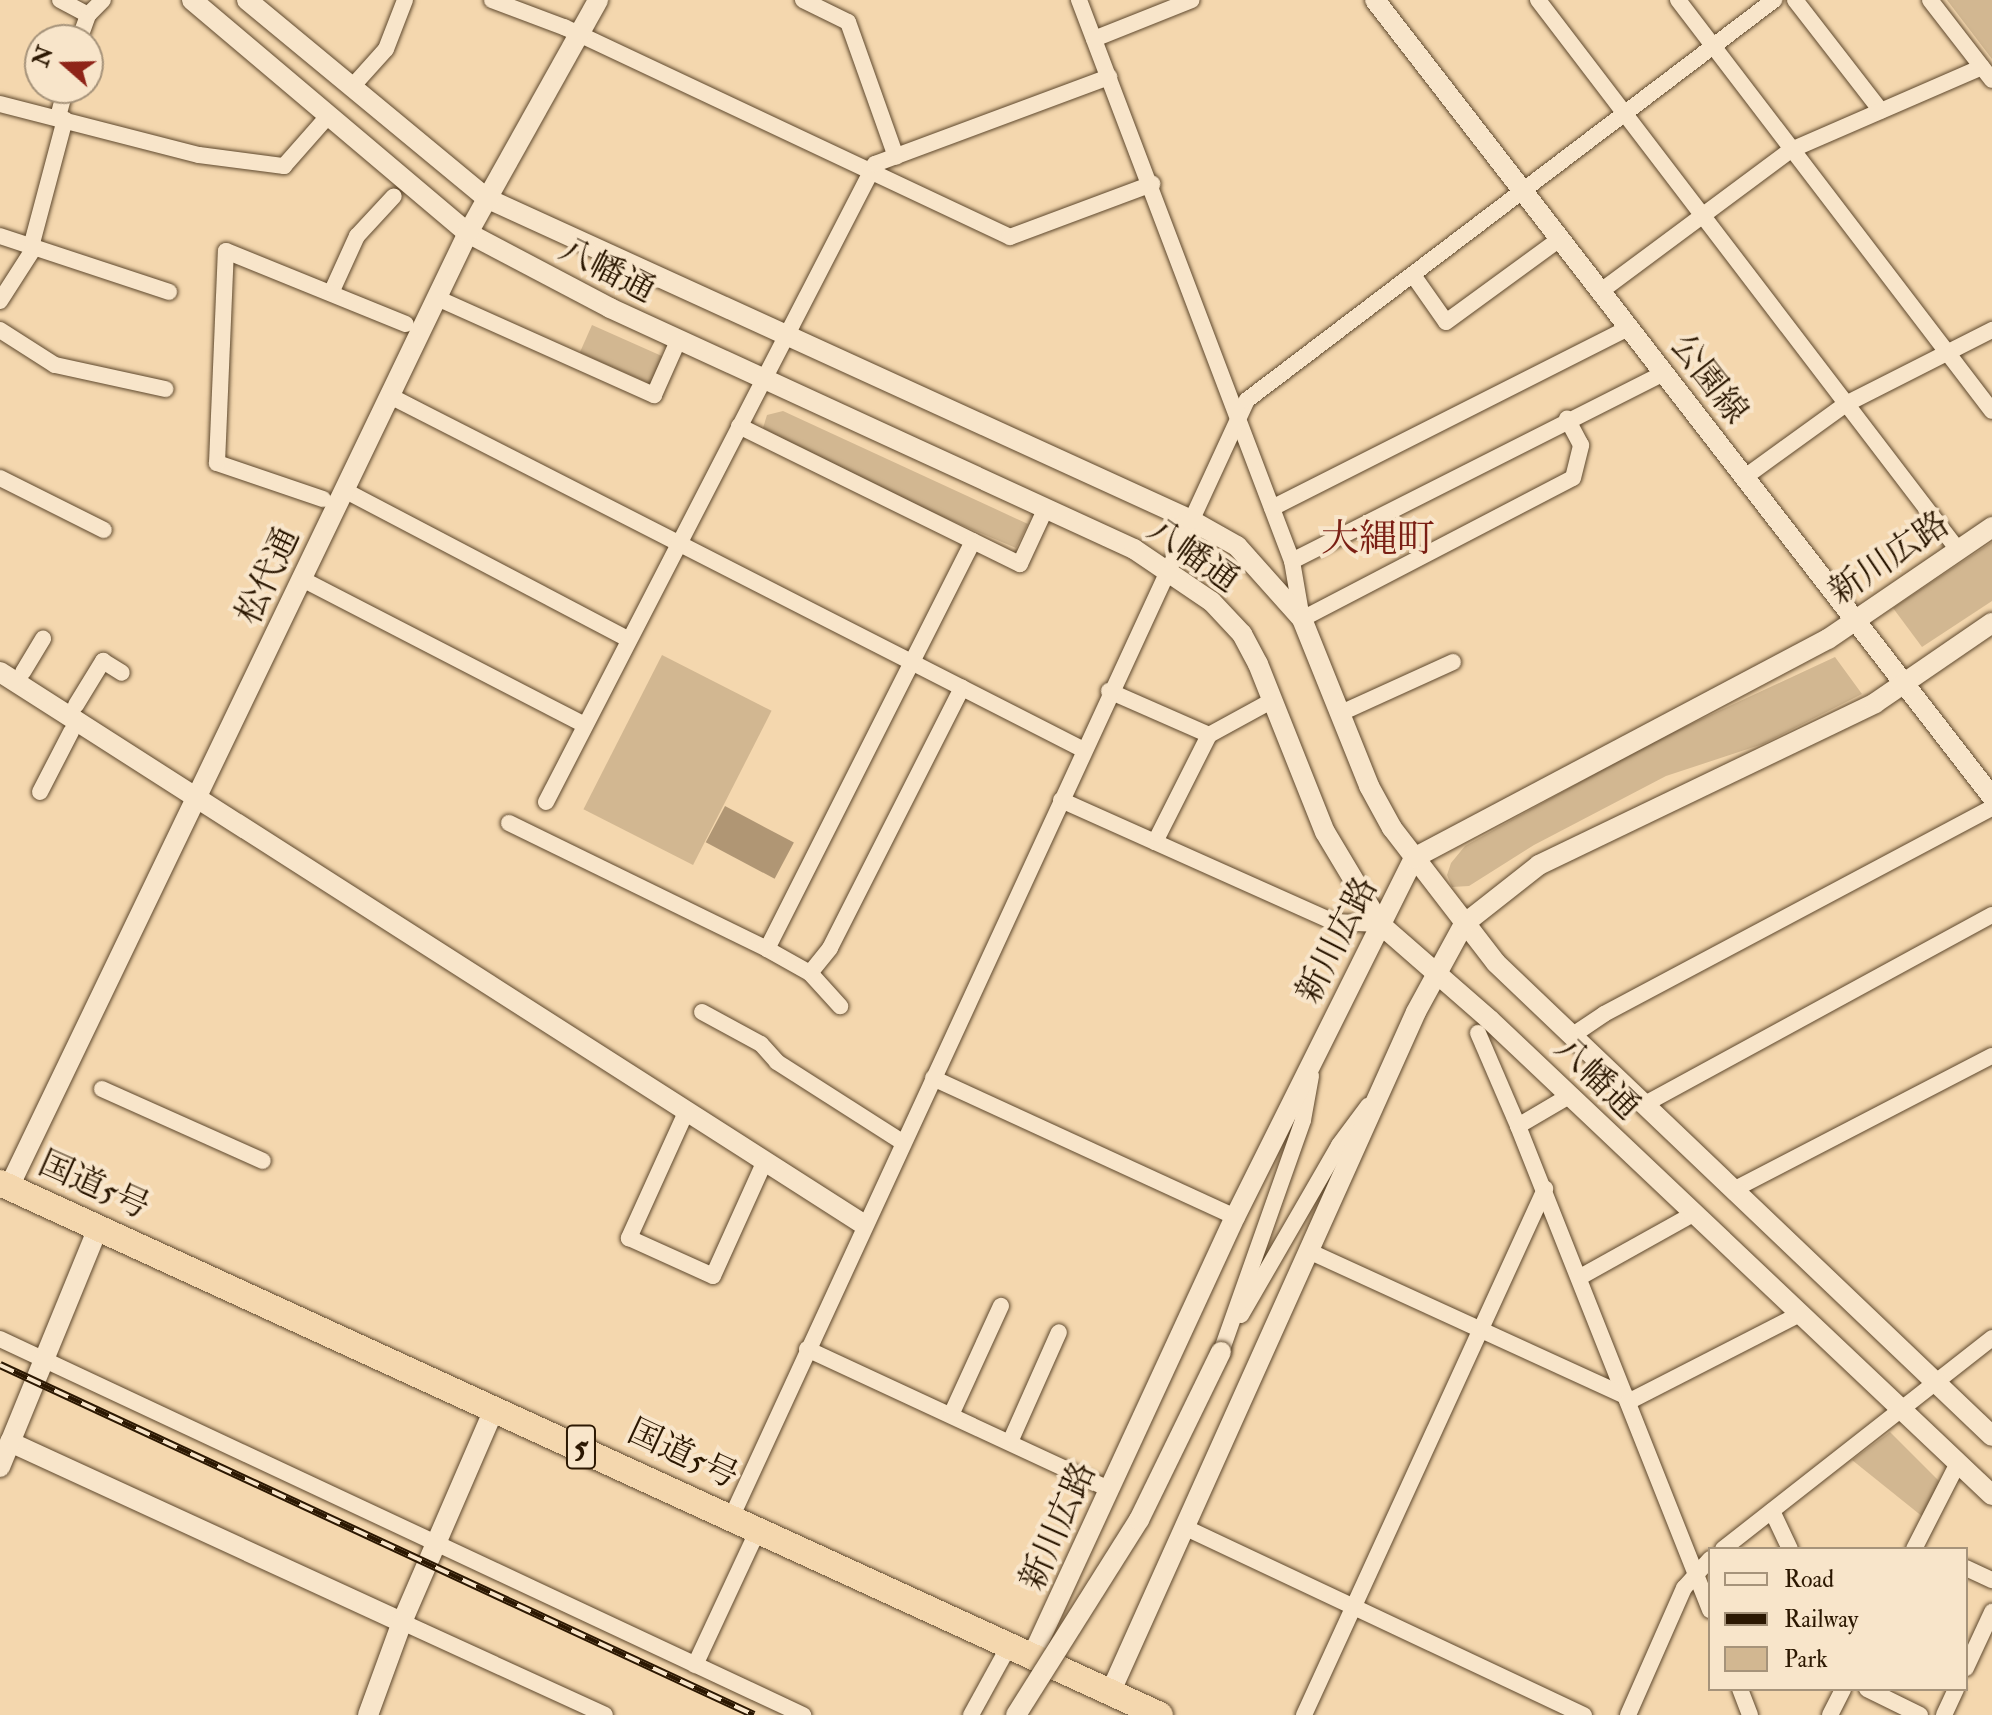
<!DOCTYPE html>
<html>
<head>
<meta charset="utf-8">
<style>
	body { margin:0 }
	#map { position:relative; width:1992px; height:1715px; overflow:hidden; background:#f4d7ae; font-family:"IM FELL Double Pica","Noto Serif JP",serif }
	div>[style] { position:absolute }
	.green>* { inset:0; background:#d2b791; transform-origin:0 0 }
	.water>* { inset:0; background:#b09674; transform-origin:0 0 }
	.roads { filter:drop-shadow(0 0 2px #5e482d) drop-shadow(0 0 2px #5e482d) }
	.minor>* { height:16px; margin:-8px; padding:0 8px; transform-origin:8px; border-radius:8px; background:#f8e5ca }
	.tertiary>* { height:20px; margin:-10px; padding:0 10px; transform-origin:10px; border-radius:10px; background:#f8e5ca }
	.trunk>* { height:26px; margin:-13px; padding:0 13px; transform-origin:13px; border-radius:13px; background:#f4d7ae }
	.rail>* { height:8px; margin-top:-4px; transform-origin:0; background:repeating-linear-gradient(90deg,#f8e5ca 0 15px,#2c1802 0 30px); box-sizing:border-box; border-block:2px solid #2c1802 }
	.bridges { filter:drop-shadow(0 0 2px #5e482d) drop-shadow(0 0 2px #5e482d) }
	.tertiary-bridge>* { height:20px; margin:-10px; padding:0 10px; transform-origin:10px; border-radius:10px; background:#f8e5ca }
	span { translate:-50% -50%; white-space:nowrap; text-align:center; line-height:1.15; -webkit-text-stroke:8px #f8e5ca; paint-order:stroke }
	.shield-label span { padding:2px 6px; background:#f8e5ca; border:2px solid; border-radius:6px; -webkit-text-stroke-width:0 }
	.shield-label { font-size:32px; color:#2c1802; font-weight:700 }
	.street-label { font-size:34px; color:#2c1802 }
	.quarter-label { font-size:38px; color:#7a1f14 }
	.legend { position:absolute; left:1708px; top:1547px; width:260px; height:144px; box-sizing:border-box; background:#f8e5ca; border:2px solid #a6937a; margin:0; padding:10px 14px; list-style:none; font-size:24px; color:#2c1802 }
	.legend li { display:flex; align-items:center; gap:16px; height:40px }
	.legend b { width:40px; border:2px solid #a6937a }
	.north { position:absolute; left:24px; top:24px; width:80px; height:80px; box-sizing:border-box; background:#f8e5ca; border:2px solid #a6937a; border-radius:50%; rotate:290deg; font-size:22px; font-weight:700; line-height:32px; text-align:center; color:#2c1802 }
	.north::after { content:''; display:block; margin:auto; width:28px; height:36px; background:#8f2418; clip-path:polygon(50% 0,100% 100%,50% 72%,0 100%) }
</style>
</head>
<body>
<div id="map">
	<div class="green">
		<div style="clip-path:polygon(1947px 0,1992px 0,1992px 59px)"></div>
		<div style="left:592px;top:325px;width:77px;height:30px;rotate:24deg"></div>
		<div style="clip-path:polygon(783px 411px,1028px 524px,1016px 548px,872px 487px,763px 428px,767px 415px)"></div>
		<div style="clip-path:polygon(1992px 542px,1992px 601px,1922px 647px,1893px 608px)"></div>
		<div style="left:662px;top:655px;width:123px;height:173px;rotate:27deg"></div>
		<div style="clip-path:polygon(1835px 657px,1862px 694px,1763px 744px,1666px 776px,1534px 845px,1469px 886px,1452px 887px,1447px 875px,1451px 863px,1465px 846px,1650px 743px)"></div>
		<div style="clip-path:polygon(1890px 1432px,1941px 1483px,1923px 1517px,1852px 1460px)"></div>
	</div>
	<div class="water">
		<div style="left:725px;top:806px;width:78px;height:41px;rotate:28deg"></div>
	</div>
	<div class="roads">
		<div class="minor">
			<div style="left:60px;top:0;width:32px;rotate:28deg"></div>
			<div style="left:492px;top:0;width:77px;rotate:20.6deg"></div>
			<div style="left:564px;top:27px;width:493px;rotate:25.2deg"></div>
			<div style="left:1010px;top:237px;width:152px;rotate:-20.5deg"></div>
			<div style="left:803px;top:0;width:50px;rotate:26.1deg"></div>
			<div style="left:848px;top:22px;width:143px;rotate:70.4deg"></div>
			<div style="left:1079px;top:0;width:600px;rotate:69.21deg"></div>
			<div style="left:1292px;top:561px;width:59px;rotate:80.2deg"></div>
			<div style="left:1302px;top:619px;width:305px;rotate:-27.5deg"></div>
			<div style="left:1573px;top:478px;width:34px;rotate:-76deg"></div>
			<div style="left:1581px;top:445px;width:30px;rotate:-118deg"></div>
			<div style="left:1538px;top:0;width:692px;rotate:52.63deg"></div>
			<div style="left:1678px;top:0;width:517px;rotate:52.62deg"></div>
			<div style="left:1795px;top:0;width:140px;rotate:52.2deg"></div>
			<div style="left:1930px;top:0;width:101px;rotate:52.2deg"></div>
			<div style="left:1094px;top:39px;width:105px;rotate:-21.7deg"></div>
			<div style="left:79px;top:40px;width:27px;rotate:-70deg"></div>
			<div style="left:88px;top:15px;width:21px;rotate:-45deg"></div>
			<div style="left:351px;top:88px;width:52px;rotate:-48.1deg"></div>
			<div style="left:386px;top:49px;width:53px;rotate:-68.8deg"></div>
			<div style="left:0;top:104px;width:205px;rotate:14.4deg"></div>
			<div style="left:199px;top:155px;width:86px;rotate:7.4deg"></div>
			<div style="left:284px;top:166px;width:68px;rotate:-48.6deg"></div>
			<div style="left:58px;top:117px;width:30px;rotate:-75deg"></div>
			<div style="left:0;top:236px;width:178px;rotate:18.3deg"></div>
			<div style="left:31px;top:247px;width:132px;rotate:-75.1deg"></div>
			<div style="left:1413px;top:275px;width:57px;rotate:54.9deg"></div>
			<div style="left:1446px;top:322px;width:142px;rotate:-36.1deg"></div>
			<div style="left:1601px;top:291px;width:237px;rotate:-36.6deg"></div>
			<div style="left:1791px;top:150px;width:208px;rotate:-23.5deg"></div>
			<div style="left:331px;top:293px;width:63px;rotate:-65.5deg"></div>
			<div style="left:357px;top:236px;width:54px;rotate:-47.2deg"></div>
			<div style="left:437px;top:298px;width:238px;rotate:24.1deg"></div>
			<div style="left:654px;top:395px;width:59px;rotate:-66deg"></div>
			<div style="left:0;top:301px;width:63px;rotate:-57.3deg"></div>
			<div style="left:0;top:330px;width:65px;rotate:32.5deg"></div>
			<div style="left:55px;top:365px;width:113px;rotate:12.3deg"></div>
			<div style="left:390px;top:396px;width:777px;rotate:27.03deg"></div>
			<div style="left:739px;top:426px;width:313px;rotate:26.2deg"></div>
			<div style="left:1020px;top:564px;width:60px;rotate:-65.2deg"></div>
			<div style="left:1745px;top:477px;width:125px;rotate:-35.9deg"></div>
			<div style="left:1846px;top:404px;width:164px;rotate:-26.9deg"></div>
			<div style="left:0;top:478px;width:116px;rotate:26.6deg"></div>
			<div style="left:344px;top:490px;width:321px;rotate:27.7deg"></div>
			<div style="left:323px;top:499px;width:112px;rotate:-161.2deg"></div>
			<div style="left:217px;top:463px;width:212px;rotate:-87.6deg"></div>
			<div style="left:226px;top:251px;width:194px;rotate:22.1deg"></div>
			<div style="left:1272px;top:508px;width:400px;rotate:-26.8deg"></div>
			<div style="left:1292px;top:561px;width:417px;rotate:-26.8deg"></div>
			<div style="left:302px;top:579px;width:318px;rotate:27.3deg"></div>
			<div style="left:23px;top:672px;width:39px;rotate:-59deg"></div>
			<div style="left:1109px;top:691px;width:109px;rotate:23.7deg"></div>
			<div style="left:76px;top:705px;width:52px;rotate:-58.5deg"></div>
			<div style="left:103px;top:661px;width:22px;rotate:32deg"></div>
			<div style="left:1341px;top:713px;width:123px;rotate:-24.5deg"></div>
			<div style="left:40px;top:792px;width:68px;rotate:-62.7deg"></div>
			<div style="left:1061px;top:800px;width:299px;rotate:24.1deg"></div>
			<div style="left:1334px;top:922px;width:46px;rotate:2.5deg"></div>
			<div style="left:546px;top:802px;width:718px;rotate:-62.72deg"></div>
			<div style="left:875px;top:164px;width:250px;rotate:-20.4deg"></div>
			<div style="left:509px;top:823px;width:287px;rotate:26deg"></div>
			<div style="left:767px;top:949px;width:49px;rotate:29.2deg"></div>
			<div style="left:810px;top:973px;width:45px;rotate:47.7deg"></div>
			<div style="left:1155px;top:842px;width:120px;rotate:-63.2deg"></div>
			<div style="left:1209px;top:735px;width:73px;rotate:-28.7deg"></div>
			<div style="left:767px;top:949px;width:457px;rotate:-63.2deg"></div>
			<div style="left:810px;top:973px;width:32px;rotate:-51deg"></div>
			<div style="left:830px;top:948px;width:292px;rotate:-63.1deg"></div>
			<div style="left:702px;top:1012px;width:67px;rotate:28.5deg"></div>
			<div style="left:761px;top:1044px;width:24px;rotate:48deg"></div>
			<div style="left:777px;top:1062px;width:148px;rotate:32.6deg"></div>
			<div style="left:1478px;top:1033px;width:101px;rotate:66.7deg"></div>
			<div style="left:1573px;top:1035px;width:37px;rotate:-34deg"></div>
			<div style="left:1604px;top:1014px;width:439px;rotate:-28deg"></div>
			<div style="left:933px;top:1078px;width:332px;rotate:24.7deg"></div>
			<div style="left:102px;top:1089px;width:176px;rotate:24.1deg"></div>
			<div style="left:1569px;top:1096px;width:59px;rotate:149.5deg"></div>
			<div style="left:1518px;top:1126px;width:521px;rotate:68.36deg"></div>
			<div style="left:1645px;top:1104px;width:395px;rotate:-28.6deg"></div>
			<div style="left:687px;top:1110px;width:141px;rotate:114.4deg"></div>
			<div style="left:629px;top:1238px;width:92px;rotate:24.3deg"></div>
			<div style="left:713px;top:1276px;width:126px;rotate:-65.7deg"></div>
			<div style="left:1735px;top:1189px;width:289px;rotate:-27.4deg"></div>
			<div style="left:1311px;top:1252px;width:346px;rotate:24.6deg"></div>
			<div style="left:1580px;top:1277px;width:129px;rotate:-29.1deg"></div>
			<div style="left:1241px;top:1315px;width:196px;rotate:-60deg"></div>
			<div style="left:1339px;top:1145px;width:49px;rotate:-53.4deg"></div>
			<div style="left:0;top:1339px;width:887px;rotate:25.09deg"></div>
			<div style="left:807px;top:1349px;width:332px;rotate:24.9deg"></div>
			<div style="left:1221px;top:1352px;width:246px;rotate:-70.5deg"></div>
			<div style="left:1303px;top:1120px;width:45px;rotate:-79.7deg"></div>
			<div style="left:1628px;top:1402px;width:193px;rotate:-27.1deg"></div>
			<div style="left:951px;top:1415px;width:120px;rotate:-65.4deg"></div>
			<div style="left:1010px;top:1442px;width:120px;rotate:-66deg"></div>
			<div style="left:1772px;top:1511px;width:42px;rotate:64.7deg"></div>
			<div style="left:732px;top:1516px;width:1229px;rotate:-65.23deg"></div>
			<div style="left:1247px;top:400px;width:662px;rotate:-37.2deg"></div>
			<div style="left:1184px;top:1527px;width:442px;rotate:25.2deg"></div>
			<div style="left:1723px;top:1549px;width:342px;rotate:-38.1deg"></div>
			<div style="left:1914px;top:1549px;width:97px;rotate:-62.9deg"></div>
			<div style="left:1966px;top:1568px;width:29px;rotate:25deg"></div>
			<div style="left:402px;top:1622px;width:223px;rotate:24.6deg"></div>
			<div style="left:695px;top:1665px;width:151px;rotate:-65deg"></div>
			<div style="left:1966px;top:1668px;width:62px;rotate:-65.1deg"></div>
			<div style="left:1740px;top:1689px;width:28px;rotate:69deg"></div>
			<div style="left:1867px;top:1689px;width:59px;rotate:26.1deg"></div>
			<div style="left:971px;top:1715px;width:81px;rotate:-61.2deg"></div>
			<div style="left:1304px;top:1715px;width:579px;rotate:-65.38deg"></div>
			<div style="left:1628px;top:1715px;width:139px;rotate:-66.2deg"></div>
			<div style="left:1684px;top:1588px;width:39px;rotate:-48deg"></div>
			<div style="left:1830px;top:1715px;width:29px;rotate:-63deg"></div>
			<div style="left:1944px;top:1715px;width:29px;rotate:-65deg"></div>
		</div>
		<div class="tertiary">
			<div style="left:192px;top:0;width:361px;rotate:40.2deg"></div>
			<div style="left:468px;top:233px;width:161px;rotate:27.8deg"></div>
			<div style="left:610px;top:308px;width:577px;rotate:24.7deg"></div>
			<div style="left:1134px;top:549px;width:94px;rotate:34.2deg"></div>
			<div style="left:1212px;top:602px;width:44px;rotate:46.8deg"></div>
			<div style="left:1242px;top:634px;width:34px;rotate:62deg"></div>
			<div style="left:1258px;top:664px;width:181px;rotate:68.3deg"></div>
			<div style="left:1325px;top:832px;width:107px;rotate:59.1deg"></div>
			<div style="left:1380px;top:924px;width:146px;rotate:41.1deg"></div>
			<div style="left:1490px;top:1020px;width:691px;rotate:43.42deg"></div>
			<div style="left:247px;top:0;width:310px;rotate:39.6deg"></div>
			<div style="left:486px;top:198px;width:773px;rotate:24.54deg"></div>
			<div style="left:1189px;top:519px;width:55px;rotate:29.4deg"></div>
			<div style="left:1237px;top:546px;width:98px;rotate:48.3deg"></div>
			<div style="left:1302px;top:619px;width:180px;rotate:68.1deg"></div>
			<div style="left:1369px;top:786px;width:48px;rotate:61.3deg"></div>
			<div style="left:1392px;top:828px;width:170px;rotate:52.4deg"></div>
			<div style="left:1496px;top:963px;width:685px;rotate:43.64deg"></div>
			<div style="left:1375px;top:0;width:1008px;rotate:52.25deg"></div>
			<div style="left:0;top:672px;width:1024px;rotate:32.6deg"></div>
			<div style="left:9px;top:1187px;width:1059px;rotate:-64.31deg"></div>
			<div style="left:468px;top:233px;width:267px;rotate:-60.8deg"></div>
			<div style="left:10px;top:1442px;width:431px;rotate:24.7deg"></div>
			<div style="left:0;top:1467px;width:258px;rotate:-67.7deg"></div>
			<div style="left:1033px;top:1654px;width:481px;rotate:-65.2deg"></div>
			<div style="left:1235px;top:1217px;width:401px;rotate:-63.5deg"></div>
			<div style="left:1414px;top:858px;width:468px;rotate:-27.9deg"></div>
			<div style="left:1828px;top:639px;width:199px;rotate:-34.3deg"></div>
			<div style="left:1111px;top:1691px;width:744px;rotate:-65.81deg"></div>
			<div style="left:1416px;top:1012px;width:100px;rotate:-61.4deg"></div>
			<div style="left:1464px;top:924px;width:95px;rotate:-38.2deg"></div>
			<div style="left:1539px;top:865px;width:373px;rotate:-25.7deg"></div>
			<div style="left:1875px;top:703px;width:142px;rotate:-34.4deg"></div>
			<div style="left:368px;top:1715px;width:99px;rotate:-69.9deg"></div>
			<div style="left:402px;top:1622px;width:234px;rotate:-66.6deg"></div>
		</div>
		<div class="trunk">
			<div style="left:0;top:1183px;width:1276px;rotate:24.64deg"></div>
		</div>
	</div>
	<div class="rail">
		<div style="left:0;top:1365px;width:831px;rotate:24.9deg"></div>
	</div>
	<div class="bridges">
		<div class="tertiary-bridge">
			<div style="left:1016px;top:1715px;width:231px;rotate:-57.8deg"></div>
			<div style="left:1139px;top:1520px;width:187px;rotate:-64deg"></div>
		</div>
	</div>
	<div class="shield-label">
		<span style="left:581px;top:1447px">5</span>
	</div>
	<div class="street-label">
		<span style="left:607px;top:270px;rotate:27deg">八幡通</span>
		<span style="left:1709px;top:379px;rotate:52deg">公園線</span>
		<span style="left:1193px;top:555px;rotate:35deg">八幡通</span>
		<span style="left:1889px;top:558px;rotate:-34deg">新川広路</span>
		<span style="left:268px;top:576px;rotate:-65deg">松代通</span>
		<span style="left:1337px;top:940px;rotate:-63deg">新川広路</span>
		<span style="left:1597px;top:1078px;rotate:44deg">八幡通</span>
		<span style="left:94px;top:1185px;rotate:24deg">国道5号</span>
		<span style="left:683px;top:1454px;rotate:25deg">国道5号</span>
		<span style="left:1058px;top:1526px;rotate:-66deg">新川広路</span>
	</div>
	<div class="quarter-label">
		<span style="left:1378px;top:540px">大縄町</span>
	</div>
	<ul class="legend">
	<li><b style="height:10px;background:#f8e5ca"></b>Road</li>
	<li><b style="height:10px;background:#2c1802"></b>Railway</li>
	<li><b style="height:22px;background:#d2b791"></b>Park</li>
	</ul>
	<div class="north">N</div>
</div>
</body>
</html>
